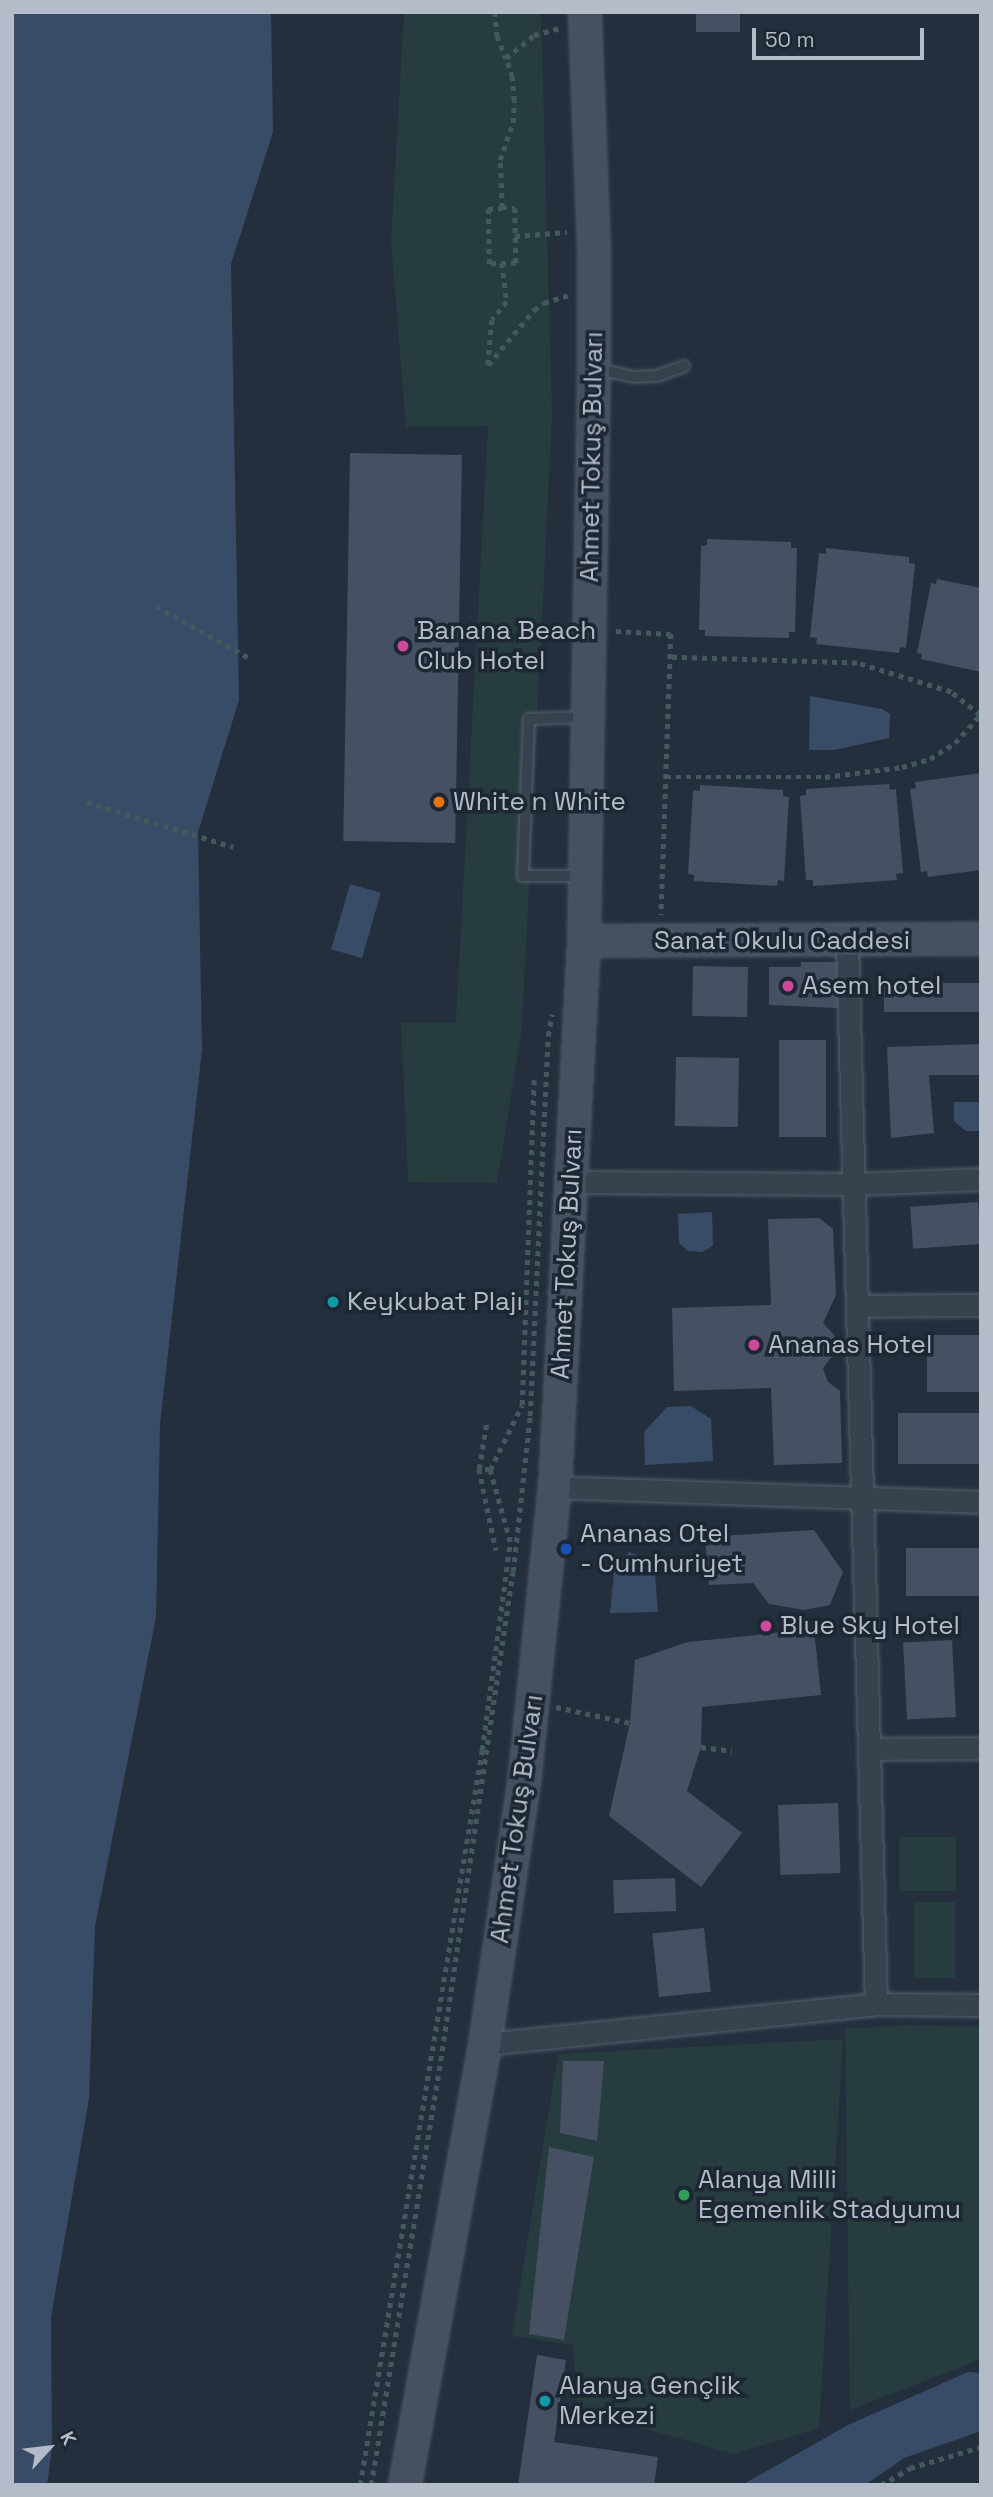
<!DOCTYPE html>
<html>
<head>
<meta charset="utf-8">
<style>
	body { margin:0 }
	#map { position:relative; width:993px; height:2497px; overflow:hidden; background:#242f3e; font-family:"Space Grotesk",sans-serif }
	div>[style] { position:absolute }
	.green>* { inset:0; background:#263c3f; transform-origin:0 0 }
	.water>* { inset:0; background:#394c67; transform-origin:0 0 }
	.building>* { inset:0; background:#455162; transform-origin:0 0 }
	.path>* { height:4.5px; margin-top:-2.25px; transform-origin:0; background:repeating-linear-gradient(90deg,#44595c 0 5px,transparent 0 10px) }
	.roads { filter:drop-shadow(0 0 2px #565f6c) drop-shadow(0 0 2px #565f6c) }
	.lane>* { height:10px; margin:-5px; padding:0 5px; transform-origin:5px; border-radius:5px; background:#38414e }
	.street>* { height:21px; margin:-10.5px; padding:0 10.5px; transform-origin:10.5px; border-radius:10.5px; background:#38414e }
	.secondary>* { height:30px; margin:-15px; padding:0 15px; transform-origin:15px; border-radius:15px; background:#465061 }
	.dots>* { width:19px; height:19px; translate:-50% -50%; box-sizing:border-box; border:4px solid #1d2633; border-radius:50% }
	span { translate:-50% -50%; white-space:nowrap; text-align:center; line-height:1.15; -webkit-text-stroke:7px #1d2633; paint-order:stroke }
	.street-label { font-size:26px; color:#b4bcc9 }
	.poi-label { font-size:26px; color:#b4bcc9 }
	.left { translate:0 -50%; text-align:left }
	.frame { position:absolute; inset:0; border:14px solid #b4bcc9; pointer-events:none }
	.north { position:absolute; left:14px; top:2413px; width:70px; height:70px; -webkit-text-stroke:5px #1d2633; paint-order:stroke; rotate:63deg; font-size:19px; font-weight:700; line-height:28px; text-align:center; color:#b4bcc9 }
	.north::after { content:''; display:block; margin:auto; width:24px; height:32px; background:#b4bcc9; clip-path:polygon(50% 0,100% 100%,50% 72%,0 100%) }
	.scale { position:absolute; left:752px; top:28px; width:172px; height:32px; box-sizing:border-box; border:4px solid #b4bcc9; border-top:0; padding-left:9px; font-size:21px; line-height:24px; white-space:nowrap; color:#b4bcc9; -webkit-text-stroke:5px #1d2633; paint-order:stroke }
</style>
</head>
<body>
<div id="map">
	<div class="green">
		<div style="clip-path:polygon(404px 12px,541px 12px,552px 415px,522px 1027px,497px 1183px,408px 1182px,401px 1023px,456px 1022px,488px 426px,406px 427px,391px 241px)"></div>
		<div style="left:899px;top:1837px;width:57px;height:54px"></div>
		<div style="left:914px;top:1902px;width:41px;height:76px"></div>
		<div style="clip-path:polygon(906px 2025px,981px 2027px,981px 2359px,850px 2410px,845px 2029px)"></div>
		<div style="clip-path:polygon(843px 2039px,819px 2428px,734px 2454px,577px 2409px,573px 2345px,512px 2336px,558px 2054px)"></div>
	</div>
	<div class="water">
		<div style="clip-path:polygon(12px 12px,271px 12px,273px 132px,231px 264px,239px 700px,198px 832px,202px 1050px,160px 1424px,156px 1617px,95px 1926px,89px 2099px,51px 2317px,52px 2448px,47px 2485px,12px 2485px)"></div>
		<div style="clip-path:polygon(810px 696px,882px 709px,890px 714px,889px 738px,834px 750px,809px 750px)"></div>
		<div style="left:350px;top:884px;width:32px;height:68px;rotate:16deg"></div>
		<div style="clip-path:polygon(954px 1102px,981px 1102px,981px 1131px,966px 1131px,954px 1121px)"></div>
		<div style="clip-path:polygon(712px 1212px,713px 1246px,702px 1252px,688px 1251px,679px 1243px,678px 1214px)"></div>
		<div style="clip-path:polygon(691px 1406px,711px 1419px,713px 1461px,645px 1465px,644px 1432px,667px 1407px)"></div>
		<div style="clip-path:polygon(629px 1552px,654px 1561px,658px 1612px,610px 1613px,614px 1571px)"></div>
		<div style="clip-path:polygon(968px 2372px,981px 2373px,981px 2431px,904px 2458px,865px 2485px,742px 2485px,848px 2425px)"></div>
	</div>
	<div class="building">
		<div style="left:696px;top:12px;width:44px;height:20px"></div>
		<div style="left:462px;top:455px;width:388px;height:112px;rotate:91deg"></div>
		<div style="clip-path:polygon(707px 539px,791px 542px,791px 548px,797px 548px,795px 632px,789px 632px,789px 638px,705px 636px,705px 630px,699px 630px,701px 546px,707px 545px)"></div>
		<div style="clip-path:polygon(826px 548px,909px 557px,909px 563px,915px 564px,906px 648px,900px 647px,899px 653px,816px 644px,817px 638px,810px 637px,819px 553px,826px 554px)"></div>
		<div style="clip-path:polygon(937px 579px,981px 588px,981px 672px,921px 659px,922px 654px,917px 653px,931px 583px,936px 584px)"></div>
		<div style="clip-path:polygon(981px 773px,981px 870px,928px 877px,927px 871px,921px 872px,910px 789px,916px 788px,915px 782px)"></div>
		<div style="clip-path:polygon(889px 784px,890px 790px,896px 789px,903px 873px,896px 874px,897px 880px,813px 886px,813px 880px,806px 880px,800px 796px,806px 795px,806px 789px)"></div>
		<div style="clip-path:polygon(700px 785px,783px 790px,783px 796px,789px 797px,784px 881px,778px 880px,777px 886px,694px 881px,694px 875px,688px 874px,693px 790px,700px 791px)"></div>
		<div style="clip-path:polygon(801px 962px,837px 962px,838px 1008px,769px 1005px,769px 967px,801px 967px)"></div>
		<div style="left:693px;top:966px;width:55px;height:50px;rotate:1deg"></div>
		<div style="left:981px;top:983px;width:29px;height:97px;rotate:90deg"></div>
		<div style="left:779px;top:1040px;width:47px;height:97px"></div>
		<div style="clip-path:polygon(981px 1044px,981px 1075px,929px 1075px,934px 1133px,891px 1138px,887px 1047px)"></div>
		<div style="left:676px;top:1057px;width:63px;height:69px;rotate:1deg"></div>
		<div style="left:978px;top:1202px;width:42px;height:68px;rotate:86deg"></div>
		<div style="clip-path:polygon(819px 1218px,833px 1229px,836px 1295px,823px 1323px,835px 1336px,834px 1354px,823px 1368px,828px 1382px,840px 1391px,842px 1463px,774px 1465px,771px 1388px,674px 1391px,672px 1308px,771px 1305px,768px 1219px)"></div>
		<div style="left:981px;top:1335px;width:57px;height:54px;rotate:90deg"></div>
		<div style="left:898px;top:1413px;width:83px;height:51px"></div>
		<div style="clip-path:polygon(814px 1530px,843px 1572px,830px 1605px,804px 1610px,769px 1604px,753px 1583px,709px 1585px,705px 1537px)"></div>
		<div style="left:981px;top:1548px;width:48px;height:75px;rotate:90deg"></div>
		<div style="clip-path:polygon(814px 1629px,821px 1695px,702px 1707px,701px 1747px,687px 1791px,742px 1833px,701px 1887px,609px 1816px,630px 1723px,635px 1660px,688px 1642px)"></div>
		<div style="left:952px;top:1640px;width:77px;height:49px;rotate:87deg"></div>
		<div style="left:838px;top:1803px;width:70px;height:60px;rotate:88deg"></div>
		<div style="left:675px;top:1878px;width:33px;height:62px;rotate:88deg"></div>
		<div style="left:704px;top:1928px;width:64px;height:52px;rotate:84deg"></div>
		<div style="clip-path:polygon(563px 2061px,604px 2061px,597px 2141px,560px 2133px)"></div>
		<div style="clip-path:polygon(549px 2147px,594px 2157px,564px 2340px,529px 2334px)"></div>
		<div style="clip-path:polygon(537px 2355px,566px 2360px,554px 2442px,658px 2457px,654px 2485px,518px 2485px)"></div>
	</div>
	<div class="path">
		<div style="left:495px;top:12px;width:24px;rotate:85deg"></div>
		<div style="left:497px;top:36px;width:24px;rotate:68deg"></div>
		<div style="left:506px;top:58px;width:36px;rotate:-39deg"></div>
		<div style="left:534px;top:35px;width:27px;rotate:-15deg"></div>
		<div style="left:502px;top:208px;width:13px"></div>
		<div style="left:515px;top:208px;width:55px;rotate:89deg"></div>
		<div style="left:516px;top:263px;width:27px;rotate:178deg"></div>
		<div style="left:489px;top:264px;width:55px;rotate:-91deg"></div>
		<div style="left:488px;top:209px;width:14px;rotate:-4deg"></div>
		<div style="left:502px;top:208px;width:48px;rotate:-92.4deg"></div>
		<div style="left:500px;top:160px;width:39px;rotate:-71deg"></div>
		<div style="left:513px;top:123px;width:22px;rotate:-87deg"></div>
		<div style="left:514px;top:101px;width:24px;rotate:-95deg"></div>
		<div style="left:512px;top:77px;width:20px;rotate:-108deg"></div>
		<div style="left:515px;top:236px;width:52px;rotate:-4.4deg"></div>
		<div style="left:502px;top:263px;width:39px;rotate:83deg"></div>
		<div style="left:507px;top:302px;width:23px;rotate:130deg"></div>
		<div style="left:492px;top:320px;width:45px;rotate:95.1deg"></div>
		<div style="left:488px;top:365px;width:72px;rotate:-50.1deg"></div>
		<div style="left:534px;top:310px;width:12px;rotate:-35deg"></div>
		<div style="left:544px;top:303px;width:25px;rotate:-18deg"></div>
		<div style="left:156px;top:606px;width:107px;rotate:29.2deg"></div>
		<div style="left:616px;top:631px;width:55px;rotate:3.1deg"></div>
		<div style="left:671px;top:634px;width:281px;rotate:92deg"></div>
		<div style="left:666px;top:777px;width:159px"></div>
		<div style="left:825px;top:777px;width:78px;rotate:-7.4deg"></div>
		<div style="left:902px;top:767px;width:29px;rotate:-16deg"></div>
		<div style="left:930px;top:759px;width:30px;rotate:-33deg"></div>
		<div style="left:955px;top:743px;width:38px;rotate:-48deg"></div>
		<div style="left:980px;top:715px;width:37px;rotate:-142deg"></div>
		<div style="left:951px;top:692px;width:98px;rotate:-162.9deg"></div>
		<div style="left:857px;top:663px;width:187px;rotate:-178.2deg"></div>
		<div style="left:87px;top:802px;width:153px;rotate:17.1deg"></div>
		<div style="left:479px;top:1469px;width:50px;rotate:-80.7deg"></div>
		<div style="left:490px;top:1470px;width:11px;rotate:-175deg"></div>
		<div style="left:479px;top:1469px;width:83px;rotate:78.1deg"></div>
		<div style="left:556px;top:1707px;width:76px;rotate:12.2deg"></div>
		<div style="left:701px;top:1747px;width:31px;rotate:7deg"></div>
		<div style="left:360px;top:2485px;width:745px;rotate:-80.58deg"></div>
		<div style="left:482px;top:1750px;width:210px;rotate:-82.3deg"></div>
		<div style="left:510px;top:1542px;width:75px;rotate:-105.5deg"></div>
		<div style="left:490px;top:1470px;width:72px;rotate:-63.8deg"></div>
		<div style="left:522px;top:1405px;width:329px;rotate:-87.9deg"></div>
		<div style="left:371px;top:2485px;width:440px;rotate:-80.7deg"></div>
		<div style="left:442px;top:2051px;width:484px;rotate:-81.6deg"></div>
		<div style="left:513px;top:1572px;width:157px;rotate:-83.8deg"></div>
		<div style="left:530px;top:1416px;width:380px;rotate:-87.3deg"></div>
		<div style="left:548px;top:1036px;width:22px;rotate:-80deg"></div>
		<div style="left:881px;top:2485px;width:34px;rotate:-30deg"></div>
		<div style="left:910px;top:2468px;width:74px;rotate:-16.5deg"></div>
	</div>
	<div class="roads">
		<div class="lane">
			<div style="left:597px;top:369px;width:39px;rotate:12deg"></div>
			<div style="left:635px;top:377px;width:22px;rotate:-3deg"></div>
			<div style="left:657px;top:376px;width:29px;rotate:-20deg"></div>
			<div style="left:584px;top:876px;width:61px;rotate:180deg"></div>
			<div style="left:523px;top:876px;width:157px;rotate:-87.8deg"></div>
			<div style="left:529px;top:719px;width:56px;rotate:-2deg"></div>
		</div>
		<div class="street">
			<div style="left:847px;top:941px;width:1063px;rotate:88.44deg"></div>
			<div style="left:570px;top:1182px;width:284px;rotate:0.4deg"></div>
			<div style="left:854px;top:1184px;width:127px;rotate:-2.3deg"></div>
			<div style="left:857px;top:1306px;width:124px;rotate:-0.5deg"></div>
			<div style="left:555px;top:1487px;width:426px;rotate:2deg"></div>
			<div style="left:870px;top:1749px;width:111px;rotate:-0.5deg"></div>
			<div style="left:485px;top:2044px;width:393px;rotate:-5.8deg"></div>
			<div style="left:876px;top:2004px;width:105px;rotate:0.5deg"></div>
		</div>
		<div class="secondary">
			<div style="left:584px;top:941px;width:397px;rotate:-0.3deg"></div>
			<div style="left:405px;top:2485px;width:448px;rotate:-79.7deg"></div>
			<div style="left:485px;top:2044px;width:272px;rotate:-81.5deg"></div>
			<div style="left:525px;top:1775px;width:290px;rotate:-84.1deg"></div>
			<div style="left:555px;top:1487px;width:547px;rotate:-86.96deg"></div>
			<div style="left:584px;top:941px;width:572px;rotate:-89deg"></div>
			<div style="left:594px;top:369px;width:119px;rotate:-90deg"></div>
			<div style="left:594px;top:250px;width:238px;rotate:-92.2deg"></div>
		</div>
	</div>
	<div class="dots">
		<div style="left:403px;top:646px;background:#d1479c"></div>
		<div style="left:439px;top:802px;background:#e8710a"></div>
		<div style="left:788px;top:986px;background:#d1479c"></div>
		<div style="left:333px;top:1302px;background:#0f9aa8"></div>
		<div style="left:754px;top:1345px;background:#d1479c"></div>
		<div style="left:566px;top:1549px;background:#1a4fb4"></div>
		<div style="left:766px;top:1626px;background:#d1479c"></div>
		<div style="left:684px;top:2195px;background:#2e9e5b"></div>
		<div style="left:545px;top:2401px;background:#0f9aa8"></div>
	</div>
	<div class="street-label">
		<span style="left:592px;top:457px;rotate:-89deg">Ahmet Tokuş Bulvarı</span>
		<span style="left:782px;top:941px">Sanat Okulu Caddesi</span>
		<span style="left:567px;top:1254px;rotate:-87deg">Ahmet Tokuş Bulvarı</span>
		<span style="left:517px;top:1819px;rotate:-82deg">Ahmet Tokuş Bulvarı</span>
	</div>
	<div class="poi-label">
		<span class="left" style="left:417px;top:646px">Banana Beach<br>Club Hotel</span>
		<span class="left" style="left:453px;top:802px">White n White</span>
		<span class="left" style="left:802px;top:986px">Asem hotel</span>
		<span class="left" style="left:347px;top:1302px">Keykubat Plajı</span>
		<span class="left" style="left:768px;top:1345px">Ananas Hotel</span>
		<span class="left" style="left:580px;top:1549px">Ananas Otel<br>- Cumhuriyet</span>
		<span class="left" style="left:780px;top:1626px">Blue Sky Hotel</span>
		<span class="left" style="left:698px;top:2195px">Alanya Milli<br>Egemenlik Stadyumu</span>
		<span class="left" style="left:559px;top:2401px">Alanya Gençlik<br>Merkezi</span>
	</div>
	<div class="frame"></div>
	<div class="north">K</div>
	<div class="scale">50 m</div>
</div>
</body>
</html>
